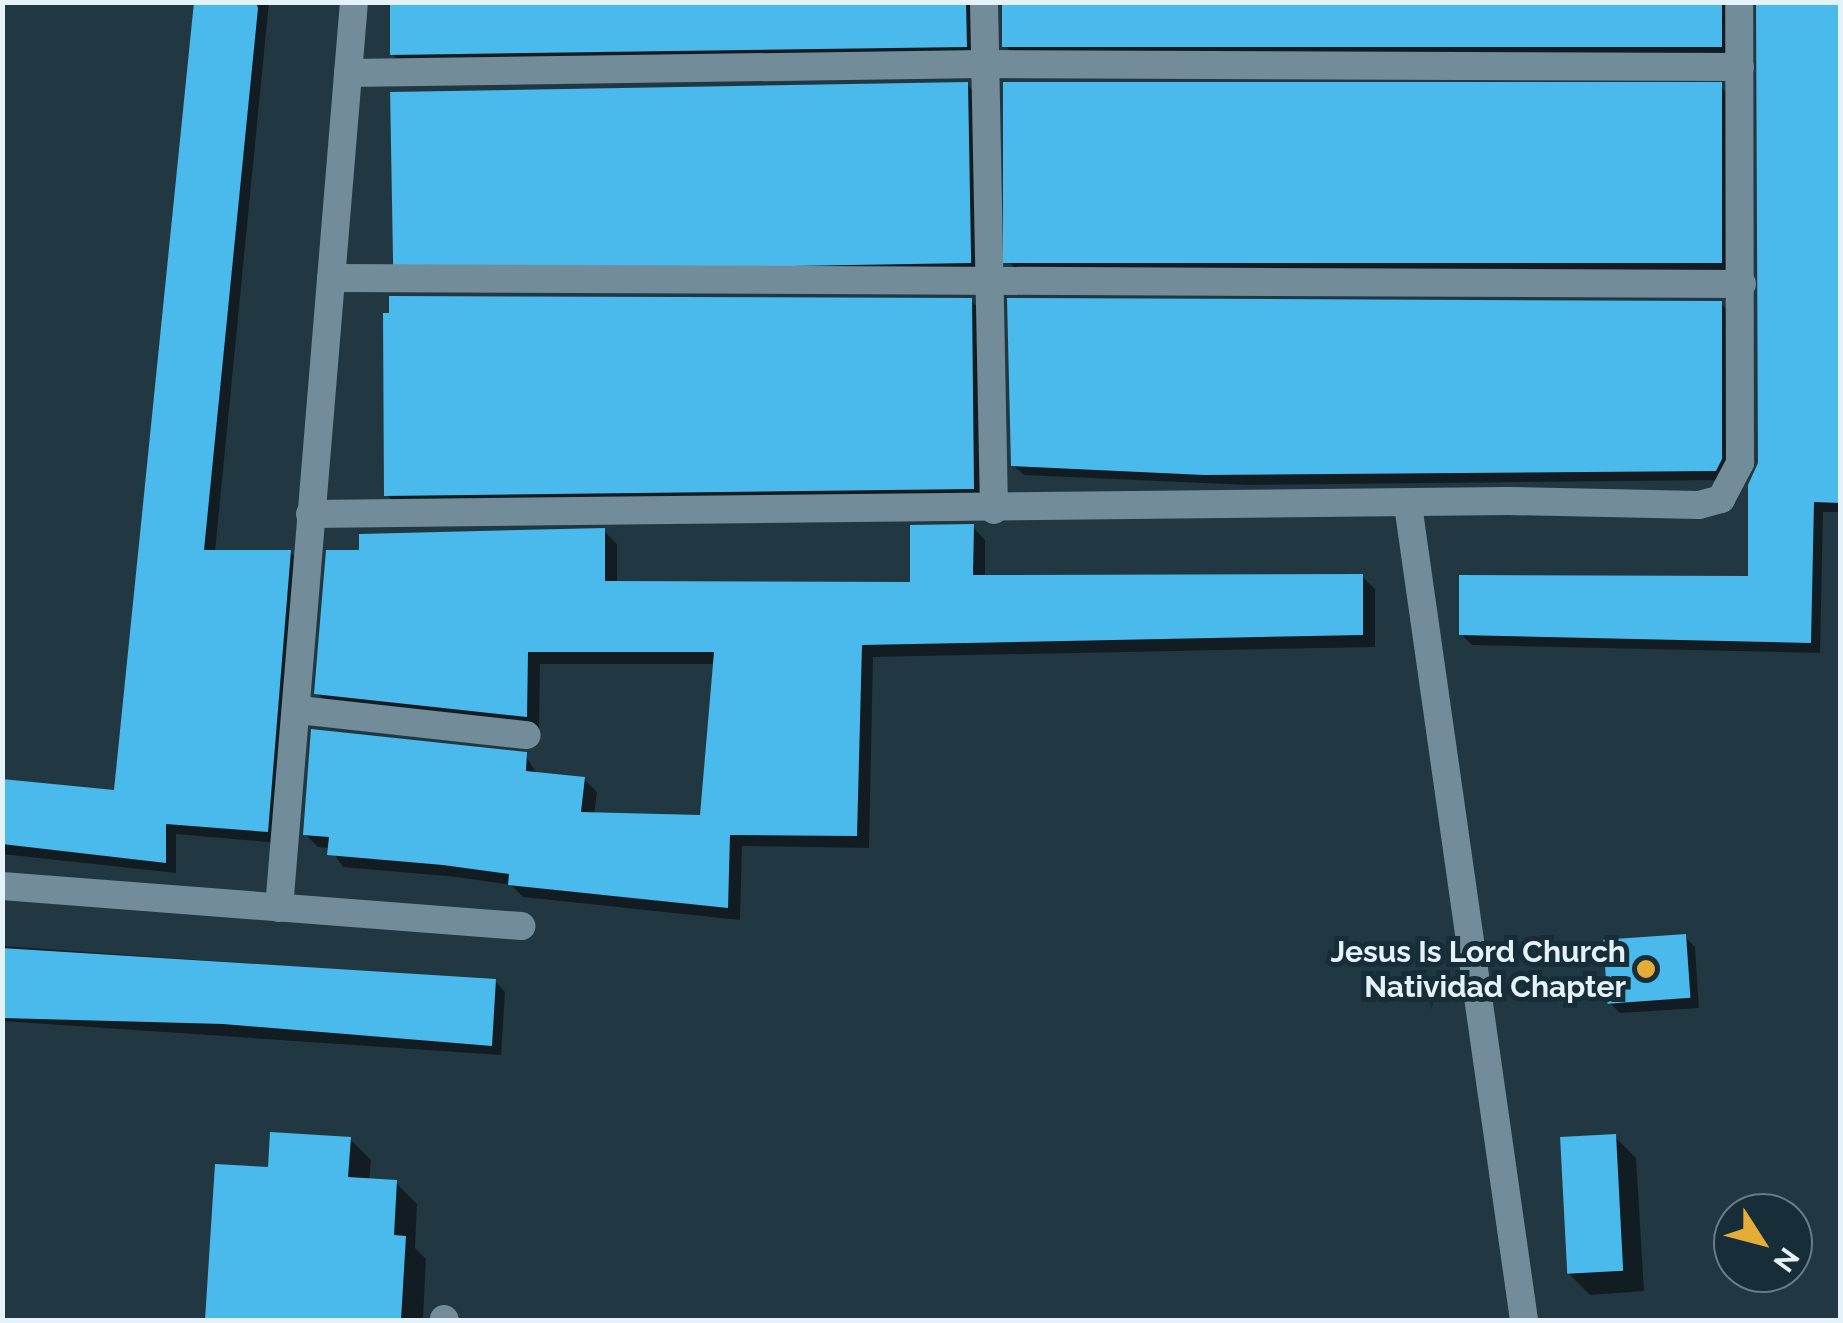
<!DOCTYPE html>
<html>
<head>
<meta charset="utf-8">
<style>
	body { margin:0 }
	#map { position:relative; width:1843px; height:1323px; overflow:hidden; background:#213843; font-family:Raleway,sans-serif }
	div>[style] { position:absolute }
	.shadow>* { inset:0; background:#0007 }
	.building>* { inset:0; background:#4ab9eb; transform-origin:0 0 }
	.service>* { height:28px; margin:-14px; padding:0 14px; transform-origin:14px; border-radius:14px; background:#738c99 }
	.minor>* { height:28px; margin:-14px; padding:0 14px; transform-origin:14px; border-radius:14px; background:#738c99 }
	.dots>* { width:28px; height:28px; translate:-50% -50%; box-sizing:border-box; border:5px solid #172e39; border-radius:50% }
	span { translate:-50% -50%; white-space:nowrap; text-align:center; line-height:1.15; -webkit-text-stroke:10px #172e39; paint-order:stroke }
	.poi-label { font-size:30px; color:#e5f2fa; font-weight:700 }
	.right { translate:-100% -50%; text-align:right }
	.frame { position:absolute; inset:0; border:5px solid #e5f2fa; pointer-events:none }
	.north { position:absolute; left:1713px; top:1193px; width:100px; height:100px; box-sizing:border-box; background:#172e39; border:2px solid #697c86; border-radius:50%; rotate:126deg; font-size:28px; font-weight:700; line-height:40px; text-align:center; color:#e5f2fa }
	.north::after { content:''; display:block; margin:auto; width:35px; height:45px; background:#e6ad36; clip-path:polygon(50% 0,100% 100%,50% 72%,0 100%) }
</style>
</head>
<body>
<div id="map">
	<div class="shadow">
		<div style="clip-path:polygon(196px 2px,269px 2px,215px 552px,290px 552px,302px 564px,279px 843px,176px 834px,176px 873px,2px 854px,2px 784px,117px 792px)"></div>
		<div style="clip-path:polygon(393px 2px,982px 2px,977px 56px,403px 64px,392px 54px)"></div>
		<div style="clip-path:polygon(1004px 2px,1739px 2px,1731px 59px,1015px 56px,1005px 46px)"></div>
		<div style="clip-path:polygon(1759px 2px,1840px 2px,1840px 512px,1823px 512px,1820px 653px,1472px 645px,1461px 634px,1750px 578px,1760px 463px)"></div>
		<div style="clip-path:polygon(967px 84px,977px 95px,981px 273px,403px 270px,392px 260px)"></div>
		<div style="clip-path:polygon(1721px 87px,1731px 97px,1731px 276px,1020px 273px,1009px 262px)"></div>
		<div style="clip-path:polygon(971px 301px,982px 311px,983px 499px,397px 505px,387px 495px)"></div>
		<div style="clip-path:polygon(1721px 304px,1732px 314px,1726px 480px,1249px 485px,1024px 475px,1013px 465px)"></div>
		<div style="clip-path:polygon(973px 527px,985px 540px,985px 577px,1362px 576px,1375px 589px,1375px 647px,873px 657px,869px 848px,742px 846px,740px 920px,523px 897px,511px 885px,457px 877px,343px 867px,330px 848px,318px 847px,305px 834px,525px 755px,538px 775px,584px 779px,597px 792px,594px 815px,702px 817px,716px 664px,540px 664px,539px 729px,330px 706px,317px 693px,362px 552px,604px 531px,617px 544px,617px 583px,912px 584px)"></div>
		<div style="clip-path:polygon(1685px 937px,1695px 947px,1699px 1008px,1620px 1013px,1610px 1003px)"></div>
		<div style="clip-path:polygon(2px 946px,495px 981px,505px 992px,501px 1055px,2px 1021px)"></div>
		<div style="clip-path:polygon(1615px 1137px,1636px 1158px,1644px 1291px,1590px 1295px,1569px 1274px)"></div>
		<div style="clip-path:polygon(350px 1139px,371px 1160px,369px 1181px,396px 1183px,417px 1204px,415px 1248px,426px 1259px,423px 1320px,208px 1320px,217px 1167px,271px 1170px)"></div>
	</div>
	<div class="building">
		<div style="clip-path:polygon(194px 2px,256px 2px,258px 8px,204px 550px,291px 550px,268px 832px,166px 824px,166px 863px,2px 844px,2px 779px,114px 790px)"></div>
		<div style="clip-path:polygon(390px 2px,966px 2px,967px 47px,390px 55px)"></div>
		<div style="left:1002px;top:2px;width:720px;height:45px"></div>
		<div style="clip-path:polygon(1756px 2px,1840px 2px,1840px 503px,1814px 502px,1811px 643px,1459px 635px,1459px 575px,1748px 576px,1748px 485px,1758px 463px)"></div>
		<div style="left:968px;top:82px;width:181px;height:578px;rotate:89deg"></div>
		<div style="left:1003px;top:82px;width:719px;height:181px"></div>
		<div style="clip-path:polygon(389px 296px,972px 298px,974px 489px,384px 496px,383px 313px,389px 313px)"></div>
		<div style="clip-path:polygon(1007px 298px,1722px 301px,1722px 459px,1716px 471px,1204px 475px,1011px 466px)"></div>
		<div style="clip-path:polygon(974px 524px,973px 575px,1363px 574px,1363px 635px,862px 645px,857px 836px,730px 835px,728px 908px,508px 885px,509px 874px,443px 865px,327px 855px,329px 837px,303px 835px,311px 729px,527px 752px,526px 771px,585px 777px,581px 812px,700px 815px,714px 652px,528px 652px,527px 717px,314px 694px,326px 550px,359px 550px,359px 534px,605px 528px,605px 581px,910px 582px,910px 525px)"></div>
		<div style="left:1686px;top:934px;width:64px;height:83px;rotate:86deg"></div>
		<div style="clip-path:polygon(2px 948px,496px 979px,492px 1046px,223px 1024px,2px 1018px)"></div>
		<div style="clip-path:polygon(270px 1132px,351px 1137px,348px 1177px,397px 1180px,394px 1235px,406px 1236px,401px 1320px,205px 1320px,215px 1164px,268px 1167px)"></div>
		<div style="left:1616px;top:1134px;width:137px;height:56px;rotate:87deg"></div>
	</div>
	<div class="service">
		<div style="left:444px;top:1319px;width:1px;rotate:45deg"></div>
	</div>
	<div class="minor">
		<div style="left:984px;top:2px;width:508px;rotate:88.87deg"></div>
		<div style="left:348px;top:73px;width:636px;rotate:-0.81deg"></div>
		<div style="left:984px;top:64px;width:756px;rotate:0.23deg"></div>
		<div style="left:331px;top:278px;width:1411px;rotate:0.24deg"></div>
		<div style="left:1408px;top:505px;width:823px;rotate:81.9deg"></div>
		<div style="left:310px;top:514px;width:1198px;rotate:-0.62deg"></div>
		<div style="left:1508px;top:501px;width:191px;rotate:1.2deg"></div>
		<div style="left:1699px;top:505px;width:23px;rotate:-15deg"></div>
		<div style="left:1721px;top:499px;width:41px;rotate:-62.2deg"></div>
		<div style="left:1740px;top:463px;width:461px;rotate:-90.1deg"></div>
		<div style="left:299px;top:710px;width:229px;rotate:6.3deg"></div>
		<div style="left:2px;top:886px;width:521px;rotate:4.41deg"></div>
		<div style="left:279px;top:908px;width:909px;rotate:-85.27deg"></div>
	</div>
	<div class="dots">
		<div style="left:1646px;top:969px;background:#e6ad36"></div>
	</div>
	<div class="poi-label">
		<span class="right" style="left:1626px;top:969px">Jesus Is Lord Church<br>Natividad Chapter</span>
	</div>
	<div class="frame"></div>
	<div class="north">N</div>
</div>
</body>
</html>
